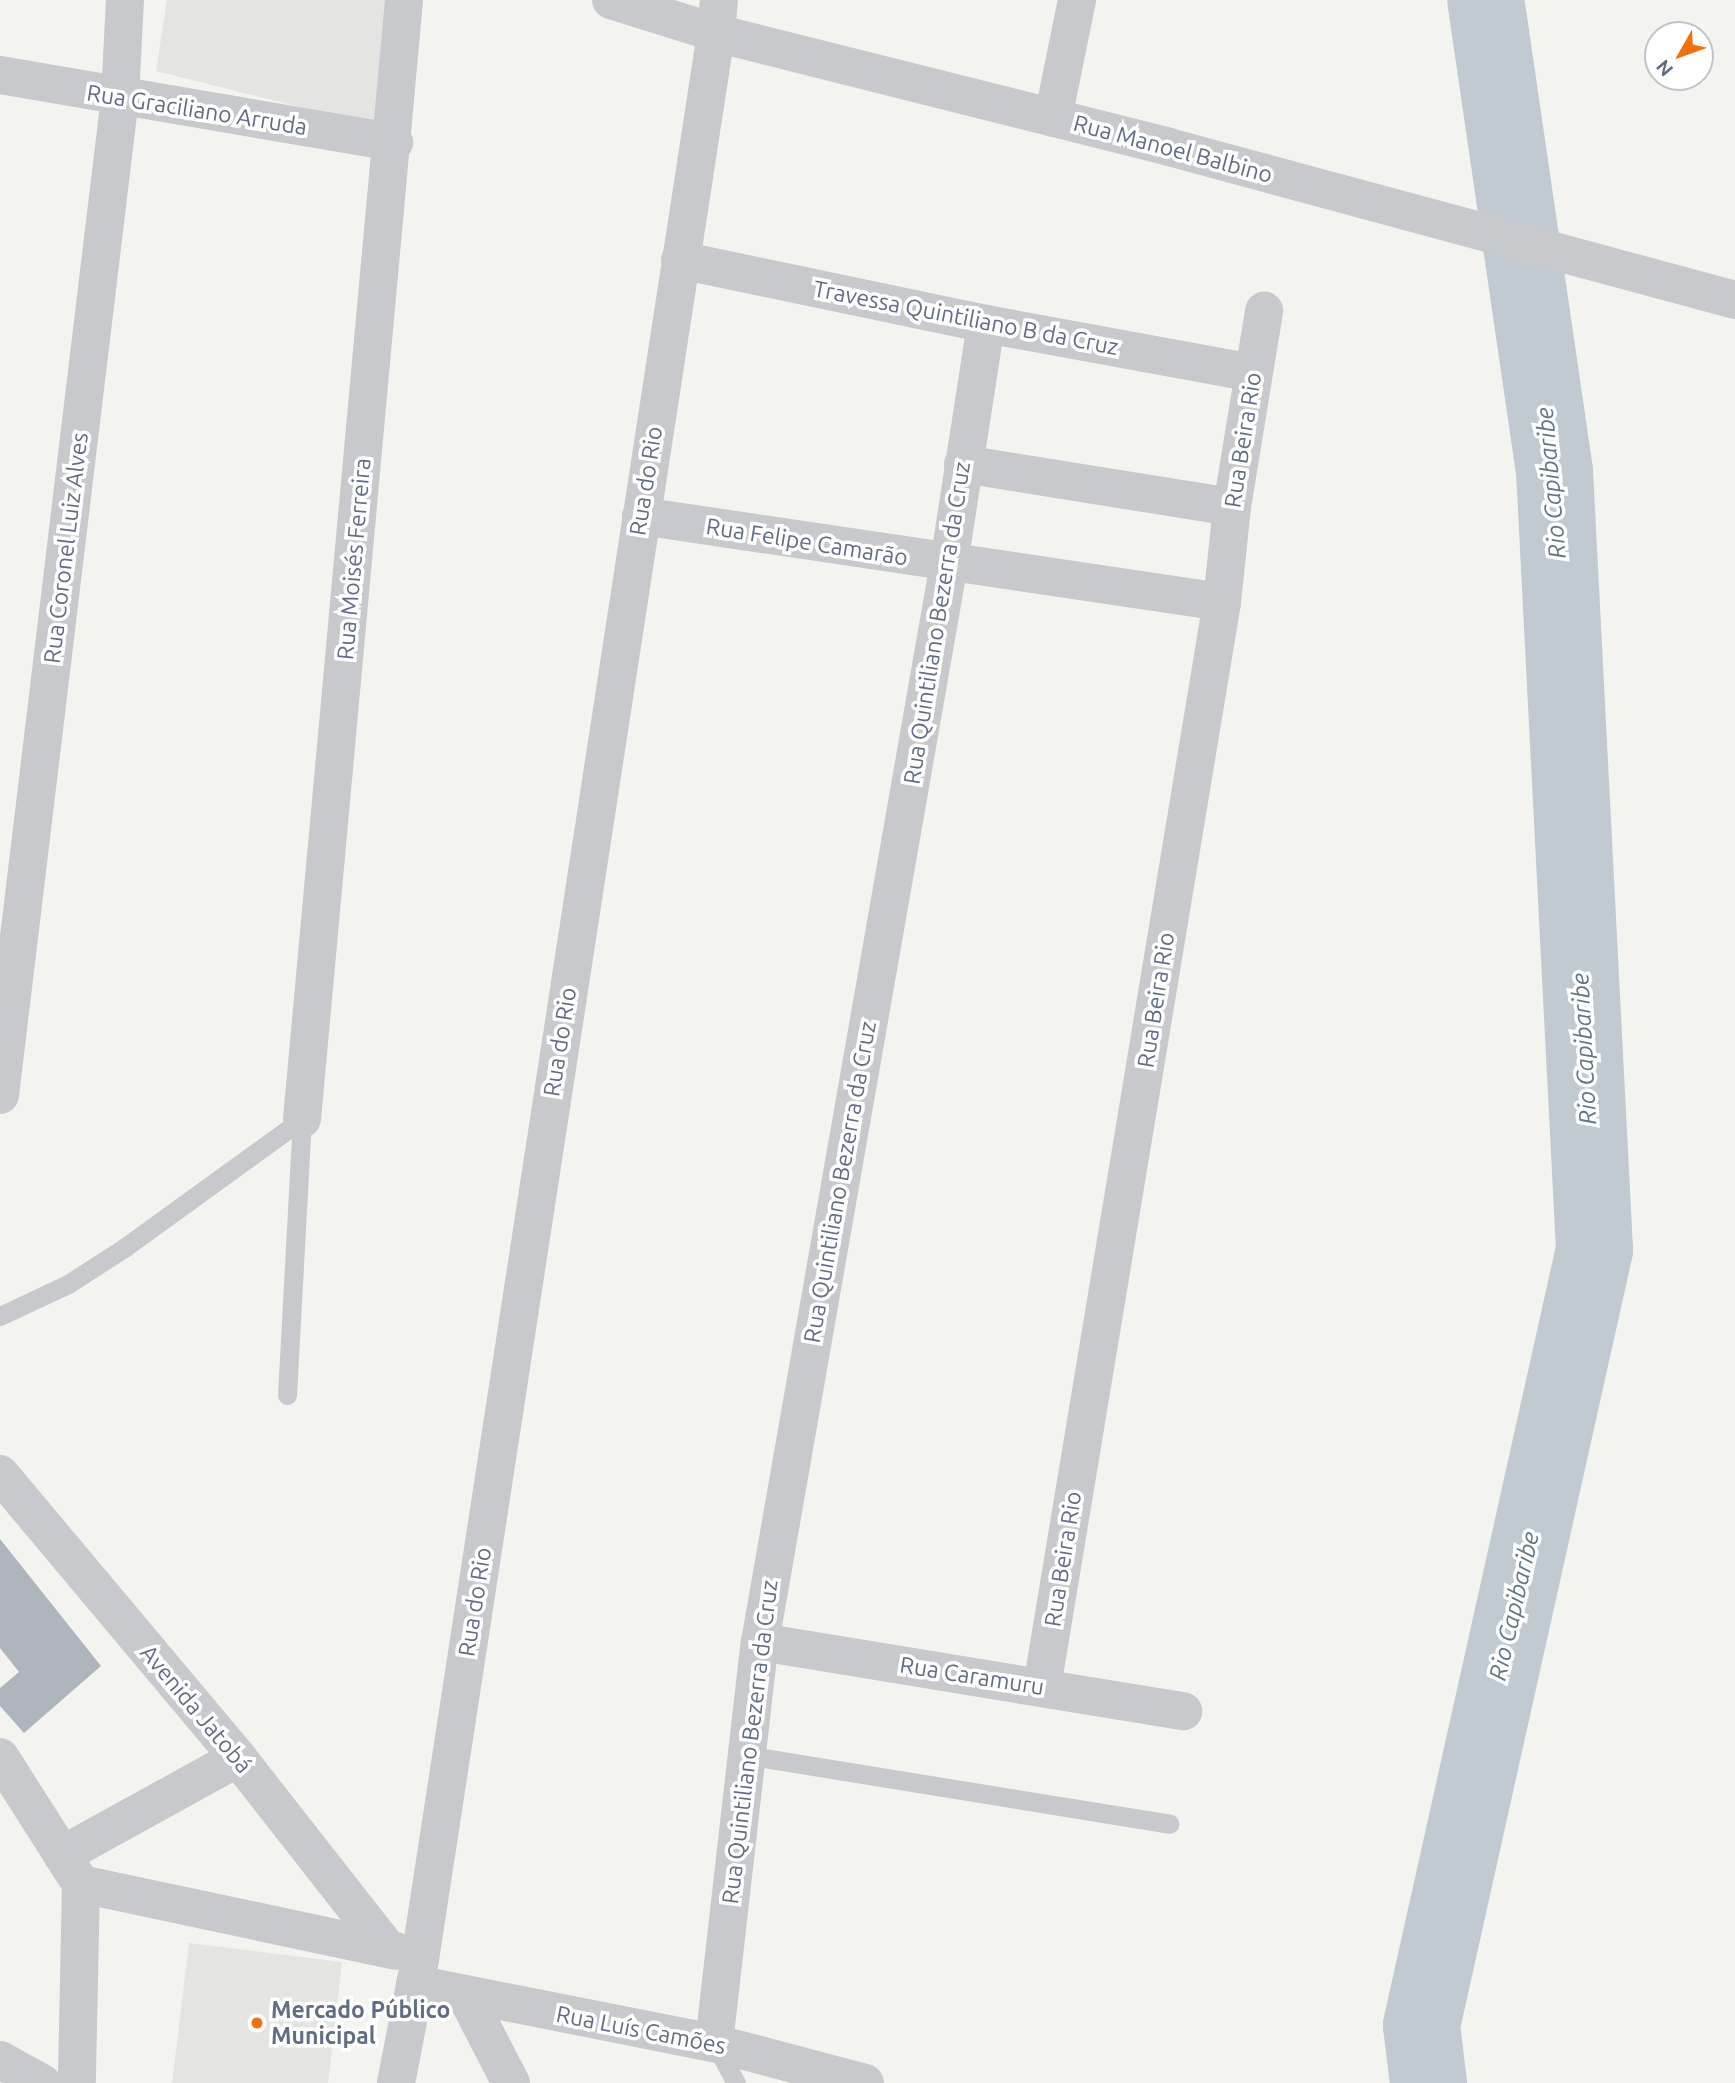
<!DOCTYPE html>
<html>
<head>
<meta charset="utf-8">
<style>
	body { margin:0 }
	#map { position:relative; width:1735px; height:2083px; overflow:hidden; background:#f3f4ef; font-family:Ubuntu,sans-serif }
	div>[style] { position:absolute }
	.built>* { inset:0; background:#e4e4e3 }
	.river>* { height:77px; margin:-38.5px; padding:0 38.5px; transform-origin:38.5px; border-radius:38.5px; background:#c2cad1 }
	.building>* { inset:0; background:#afb5bc }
	.service>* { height:19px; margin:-9.5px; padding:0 9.5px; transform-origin:9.5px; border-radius:9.5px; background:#c7c9cd }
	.minor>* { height:38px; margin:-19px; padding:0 19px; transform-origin:19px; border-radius:19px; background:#c7c9cd }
	.tertiary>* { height:38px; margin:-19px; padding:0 19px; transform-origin:19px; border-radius:19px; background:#c7c9cd }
	.dots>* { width:19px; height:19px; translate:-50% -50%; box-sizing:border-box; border:4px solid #fff; border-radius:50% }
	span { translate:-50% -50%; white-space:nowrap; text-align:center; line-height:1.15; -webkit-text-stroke:7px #fff; paint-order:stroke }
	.street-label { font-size:23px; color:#606d83 }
	.poi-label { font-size:23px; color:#606d83; font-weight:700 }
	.left { translate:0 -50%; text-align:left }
	.water-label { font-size:24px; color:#607688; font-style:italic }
	.north { position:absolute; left:1644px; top:21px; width:70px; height:70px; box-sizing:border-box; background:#fff; border:2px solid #bfc5cd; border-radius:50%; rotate:230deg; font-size:19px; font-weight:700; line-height:28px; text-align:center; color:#606d83 }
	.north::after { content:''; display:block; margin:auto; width:24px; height:32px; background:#f36f10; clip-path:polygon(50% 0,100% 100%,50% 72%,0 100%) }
</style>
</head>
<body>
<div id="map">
	<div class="built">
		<div style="clip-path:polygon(167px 0,386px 0,377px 126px,156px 71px)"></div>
		<div style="clip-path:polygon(189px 1943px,342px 1962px,328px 2083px,172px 2083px)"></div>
	</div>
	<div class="river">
		<div style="left:1428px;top:2083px;width:58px;rotate:-96.9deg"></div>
		<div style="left:1421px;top:2025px;width:795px;rotate:-77.43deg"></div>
		<div style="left:1594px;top:1249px;width:779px;rotate:-92.94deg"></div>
		<div style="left:1554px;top:471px;width:476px;rotate:-98.3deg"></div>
	</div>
	<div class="building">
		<div style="clip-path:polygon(0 1539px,101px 1666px,24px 1733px,0 1706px,0 1688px,19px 1672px,0 1648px)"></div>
	</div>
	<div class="service">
		<div style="left:0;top:1316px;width:75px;rotate:-25.2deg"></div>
		<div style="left:68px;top:1284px;width:67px;rotate:-32.7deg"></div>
		<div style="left:124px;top:1248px;width:220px;rotate:-35.9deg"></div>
		<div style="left:287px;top:1395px;width:276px;rotate:-86.9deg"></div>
		<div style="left:745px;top:1755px;width:430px;rotate:9.2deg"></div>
		<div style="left:715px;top:2044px;width:44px;rotate:61.7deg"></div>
	</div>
	<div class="minor">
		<div style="left:0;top:75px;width:400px;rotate:9.7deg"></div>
		<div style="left:1053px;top:118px;width:120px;rotate:-78.5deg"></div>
		<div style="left:680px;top:260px;width:313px;rotate:11.8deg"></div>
		<div style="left:986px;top:324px;width:271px;rotate:10.4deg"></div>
		<div style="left:963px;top:464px;width:272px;rotate:9.1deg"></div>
		<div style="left:641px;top:516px;width:587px;rotate:8.42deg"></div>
		<div style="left:0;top:1095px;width:1004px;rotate:-83.14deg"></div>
		<div style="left:120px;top:98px;width:98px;rotate:-87.1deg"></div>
		<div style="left:302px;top:1119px;width:1124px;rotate:-84.79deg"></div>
		<div style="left:0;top:1474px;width:371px;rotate:50deg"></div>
		<div style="left:238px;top:1758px;width:241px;rotate:51.9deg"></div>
		<div style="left:760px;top:1642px;width:429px;rotate:9.3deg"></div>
		<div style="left:1042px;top:1687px;width:1100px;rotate:-80.58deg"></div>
		<div style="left:1222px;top:602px;width:96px;rotate:-84deg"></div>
		<div style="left:1232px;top:507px;width:199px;rotate:-80.7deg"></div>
		<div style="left:62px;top:1855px;width:201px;rotate:-28.9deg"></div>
		<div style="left:81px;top:1884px;width:321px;rotate:12deg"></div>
		<div style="left:415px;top:1984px;width:305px;rotate:11.2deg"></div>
		<div style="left:714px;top:2043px;width:156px;rotate:14.8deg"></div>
		<div style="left:466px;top:1996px;width:98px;rotate:62.7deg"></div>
		<div style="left:714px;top:2043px;width:404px;rotate:-83.5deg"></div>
		<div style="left:760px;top:1642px;width:1095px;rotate:-80.06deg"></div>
		<div style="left:949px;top:563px;width:242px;rotate:-81.2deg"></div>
		<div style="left:0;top:2060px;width:48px;rotate:28.7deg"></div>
		<div style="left:396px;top:2083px;width:126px;rotate:-79deg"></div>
		<div style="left:420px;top:1959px;width:1949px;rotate:-81.26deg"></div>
	</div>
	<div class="tertiary">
		<div style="left:611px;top:0;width:110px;rotate:17.4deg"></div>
		<div style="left:716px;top:33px;width:467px;rotate:14.1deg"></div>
		<div style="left:1169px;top:147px;width:586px;rotate:15.13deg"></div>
		<div style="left:716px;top:33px;width:33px;rotate:-85deg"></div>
		<div style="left:0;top:1757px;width:151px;rotate:57.5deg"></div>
		<div style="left:81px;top:1884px;width:199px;rotate:91.2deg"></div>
	</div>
	<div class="dots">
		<div style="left:257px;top:2023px;background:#f36f10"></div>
	</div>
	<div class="street-label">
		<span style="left:197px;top:110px;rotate:9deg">Rua Graciliano Arruda</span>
		<span style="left:1173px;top:149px;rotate:15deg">Rua Manoel Balbino</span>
		<span style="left:966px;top:318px;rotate:11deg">Travessa Quintiliano B da Cruz</span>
		<span style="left:1243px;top:440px;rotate:-81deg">Rua Beira Rio</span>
		<span style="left:646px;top:481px;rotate:-81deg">Rua do Rio</span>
		<span style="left:807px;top:542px;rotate:9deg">Rua Felipe Camarão</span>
		<span style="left:66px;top:548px;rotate:-83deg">Rua Coronel Luiz Alves</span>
		<span style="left:354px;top:559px;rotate:-85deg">Rua Moisés Ferreira</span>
		<span style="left:937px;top:623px;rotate:-81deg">Rua Quintiliano Bezerra da Cruz</span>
		<span style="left:1156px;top:1000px;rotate:-81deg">Rua Beira Rio</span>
		<span style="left:560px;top:1042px;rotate:-81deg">Rua do Rio</span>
		<span style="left:840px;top:1182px;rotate:-80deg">Rua Quintiliano Bezerra da Cruz</span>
		<span style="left:1063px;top:1559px;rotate:-81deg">Rua Beira Rio</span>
		<span style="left:475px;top:1602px;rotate:-81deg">Rua do Rio</span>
		<span style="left:972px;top:1676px;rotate:9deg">Rua Caramuru</span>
		<span style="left:196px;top:1709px;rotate:50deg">Avenida Jatobá</span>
		<span style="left:750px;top:1742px;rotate:-83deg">Rua Quintiliano Bezerra da Cruz</span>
		<span style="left:641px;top:2030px;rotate:11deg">Rua Luís Camões</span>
	</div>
	<div class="poi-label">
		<span class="left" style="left:271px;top:2023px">Mercado Público<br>Municipal</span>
	</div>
	<div class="water-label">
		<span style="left:1551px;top:483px;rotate:-95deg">Rio Capibaribe</span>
		<span style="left:1584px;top:1049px;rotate:-93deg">Rio Capibaribe</span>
		<span style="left:1514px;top:1606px;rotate:-77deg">Rio Capibaribe</span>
	</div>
	<div class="north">N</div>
</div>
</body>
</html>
